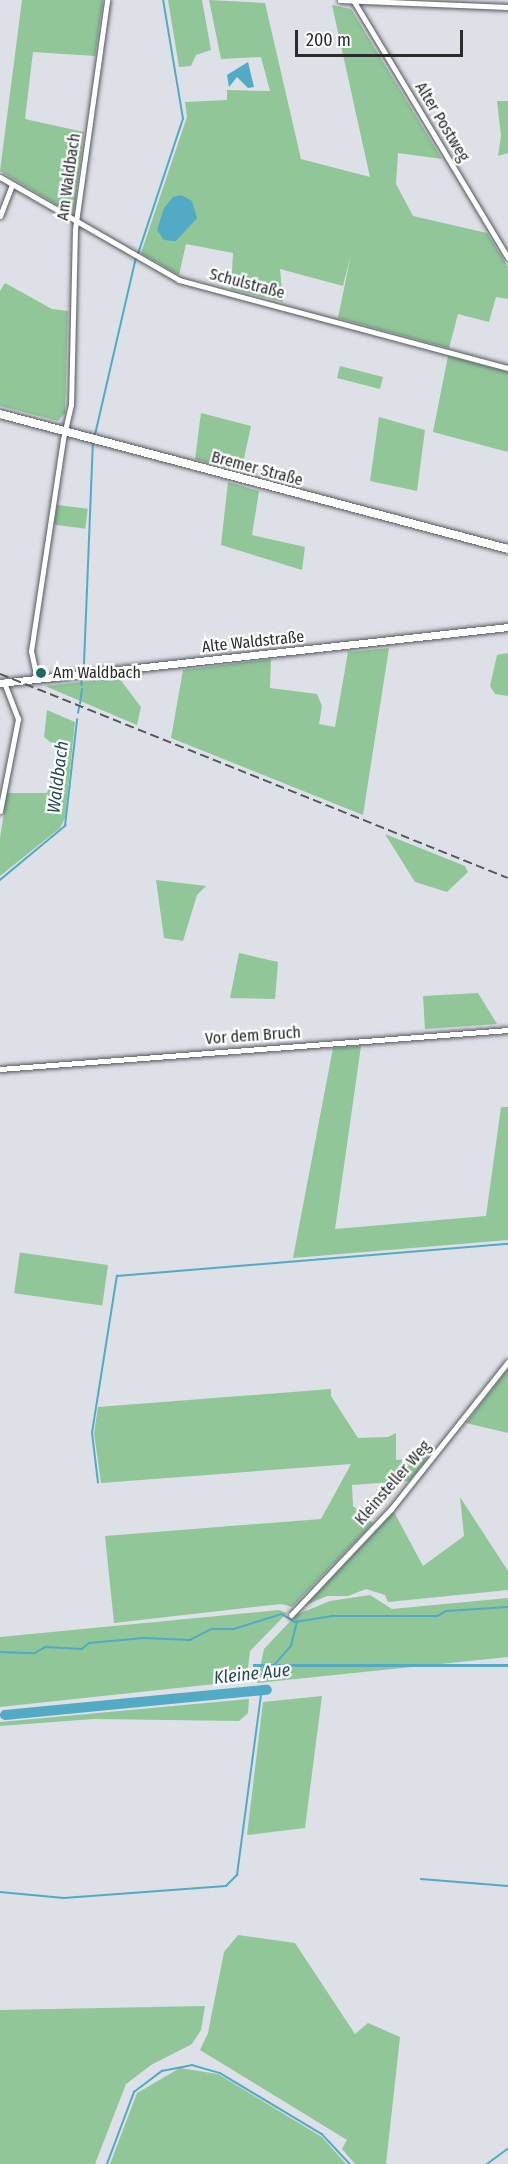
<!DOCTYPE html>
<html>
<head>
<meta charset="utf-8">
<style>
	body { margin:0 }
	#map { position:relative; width:508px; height:2164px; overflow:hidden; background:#dde0e7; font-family:"Fira Sans Condensed",sans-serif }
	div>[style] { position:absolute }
	.green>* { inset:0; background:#91c699; transform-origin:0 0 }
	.water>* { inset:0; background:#53aac5; transform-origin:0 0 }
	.stream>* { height:1.5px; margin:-0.75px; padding:0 0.75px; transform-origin:0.75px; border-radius:0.75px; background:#53aac5 }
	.river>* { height:10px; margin:-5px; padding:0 5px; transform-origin:5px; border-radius:5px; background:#53aac5 }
	.roads { filter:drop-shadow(0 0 2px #54575d) drop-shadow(0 0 2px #54575d) }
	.street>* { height:5px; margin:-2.5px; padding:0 2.5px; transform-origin:2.5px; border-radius:2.5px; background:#fff }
	.secondary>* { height:7px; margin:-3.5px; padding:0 3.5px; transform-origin:3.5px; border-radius:3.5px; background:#fff }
	.primary>* { height:8px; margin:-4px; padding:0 4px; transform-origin:4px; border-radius:4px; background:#fff }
	.rail>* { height:1.5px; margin-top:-0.75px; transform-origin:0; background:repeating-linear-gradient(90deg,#54575a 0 9px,transparent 0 13.5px) }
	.dots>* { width:16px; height:16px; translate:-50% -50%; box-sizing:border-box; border:3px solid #fff; border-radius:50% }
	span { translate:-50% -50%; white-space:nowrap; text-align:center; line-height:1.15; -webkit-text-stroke:4.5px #fff; paint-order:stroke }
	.street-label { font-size:16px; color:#292b2d }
	.poi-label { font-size:16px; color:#292b2d }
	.left { translate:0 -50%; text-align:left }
	.water-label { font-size:18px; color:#234a56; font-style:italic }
	.scale { position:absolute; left:295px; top:30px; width:168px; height:27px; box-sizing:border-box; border:3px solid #292b2d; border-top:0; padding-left:8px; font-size:18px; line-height:21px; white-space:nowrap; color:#292b2d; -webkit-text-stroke:4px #fff; paint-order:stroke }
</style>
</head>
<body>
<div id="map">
	<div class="green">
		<div style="clip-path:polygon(22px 0,103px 0,95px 56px,33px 52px,25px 119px,84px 132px,74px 211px,71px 213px,0 171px)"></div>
		<div style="clip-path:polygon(168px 0,202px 0,211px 50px,196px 55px,191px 66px,179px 67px)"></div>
		<div style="clip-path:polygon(209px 0,265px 3px,301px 159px,370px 177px,332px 5px,351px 9px,442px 159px,398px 153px,396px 184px,413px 216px,487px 233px,508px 267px,508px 299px,496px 297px,489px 322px,458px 314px,449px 348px,338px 318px,351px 254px,343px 286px,280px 269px,283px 302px,231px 289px,233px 253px,186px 244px,179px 275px,141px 253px,187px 117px,185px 102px,227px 100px,227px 90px,270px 91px,261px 57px,221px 59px)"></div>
		<div style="clip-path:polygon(497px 101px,508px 101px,508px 153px,498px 156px,501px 136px)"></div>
		<div style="clip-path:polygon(5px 283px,52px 309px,68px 311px,65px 413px,58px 421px,0 406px,0 291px)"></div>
		<div style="clip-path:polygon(392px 342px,380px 389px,337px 378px,340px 366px,383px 377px)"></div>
		<div style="clip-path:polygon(448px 356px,508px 372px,508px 452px,433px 432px)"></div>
		<div style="clip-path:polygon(201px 413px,251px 426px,241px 472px,195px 459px)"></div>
		<div style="clip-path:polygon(379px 417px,425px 430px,417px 491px,370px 481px)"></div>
		<div style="clip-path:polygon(228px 482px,259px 491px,252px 535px,305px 547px,302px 570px,221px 545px)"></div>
		<div style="left:57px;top:505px;width:31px;height:20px;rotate:7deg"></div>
		<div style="clip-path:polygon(389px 648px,363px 815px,171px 738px,183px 670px,271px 659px,270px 688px,317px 694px,322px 706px,319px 724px,335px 727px,348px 652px)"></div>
		<div style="clip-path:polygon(508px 653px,508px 696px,495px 694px,490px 686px,497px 655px)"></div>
		<div style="clip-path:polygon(119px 678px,141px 707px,137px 725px,45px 686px)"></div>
		<div style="clip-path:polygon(47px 710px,75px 722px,65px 818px,60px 828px,0 876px,0 838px,7px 793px,47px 793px,59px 759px,54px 745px,44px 737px)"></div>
		<div style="clip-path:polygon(385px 834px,465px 866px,468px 872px,447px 892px,415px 882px)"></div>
		<div style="clip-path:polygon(156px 880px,206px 886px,197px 895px,183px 941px,164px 938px)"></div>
		<div style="clip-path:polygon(239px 953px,278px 962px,275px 999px,230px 998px)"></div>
		<div style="clip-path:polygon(478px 993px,497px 1024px,425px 1029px,423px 996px)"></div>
		<div style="clip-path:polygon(361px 1046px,335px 1229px,486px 1216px,501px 1107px,508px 1107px,508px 1240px,293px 1258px,333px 1048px)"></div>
		<div style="left:108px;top:1265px;width:41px;height:89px;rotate:98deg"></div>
		<div style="clip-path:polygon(508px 1369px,508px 1433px,466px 1423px)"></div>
		<div style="clip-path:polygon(331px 1389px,331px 1396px,358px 1438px,388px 1437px,396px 1433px,396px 1460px,429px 1457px,409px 1481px,352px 1485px,353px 1506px,373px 1523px,292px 1607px,281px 1604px,114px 1623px,105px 1536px,321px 1519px,351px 1464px,101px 1483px,94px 1433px,98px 1407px)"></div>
		<div style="clip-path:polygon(460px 1497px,508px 1571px,508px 1590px,388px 1602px,385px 1595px,366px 1589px,348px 1596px,327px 1596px,306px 1605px,394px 1512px,423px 1566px,464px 1536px)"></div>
		<div style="clip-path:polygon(370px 1595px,392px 1609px,508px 1598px,508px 1657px,257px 1683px,264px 1649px,296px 1615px,330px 1601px)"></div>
		<div style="clip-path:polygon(279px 1610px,287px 1613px,250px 1651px,247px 1676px,243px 1681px,0 1707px,0 1637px)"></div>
		<div style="clip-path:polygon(322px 1696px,305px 1828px,247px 1835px,263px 1702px)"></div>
		<div style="clip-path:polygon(249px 1699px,248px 1713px,239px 1721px,94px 1719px,0 1726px,0 1722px)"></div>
		<div style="clip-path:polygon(238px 1935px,295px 1943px,355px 2034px,368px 2023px,400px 2037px,386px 2164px,355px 2164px,342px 2149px,347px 2140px,200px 2050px,208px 2033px,224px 1952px)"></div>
		<div style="clip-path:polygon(205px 2006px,201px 2030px,192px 2044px,151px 2065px,126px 2084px,95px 2164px,0 2164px,0 2010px)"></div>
		<div style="clip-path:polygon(180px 2068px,218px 2074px,322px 2137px,346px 2164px,110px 2164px,137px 2093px)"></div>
	</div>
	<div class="water">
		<div style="clip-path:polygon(248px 62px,254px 87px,248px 88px,237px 77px,229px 87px,227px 75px)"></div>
		<div style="clip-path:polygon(181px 195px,192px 201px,197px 218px,176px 241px,164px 240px,157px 230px,164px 208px,173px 197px)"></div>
		<div style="left:508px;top:1664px;width:3px;height:255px;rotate:90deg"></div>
	</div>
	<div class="stream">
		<div style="left:138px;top:254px;width:142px;rotate:-71.6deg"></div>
		<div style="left:183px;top:119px;width:121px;rotate:-99.5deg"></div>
		<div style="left:95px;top:435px;width:182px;rotate:-77deg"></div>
		<div style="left:84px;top:664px;width:222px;rotate:-87.7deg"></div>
		<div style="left:82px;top:681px;width:4px;rotate:90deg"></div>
		<div style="left:80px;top:704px;width:15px;rotate:-82deg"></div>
		<div style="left:78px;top:713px;width:5px;rotate:-79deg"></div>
		<div style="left:0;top:880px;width:85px;rotate:-39.7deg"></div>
		<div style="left:65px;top:826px;width:107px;rotate:-83.5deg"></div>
		<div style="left:98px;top:1483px;width:50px;rotate:-96.8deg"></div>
		<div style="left:92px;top:1433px;width:159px;rotate:-81deg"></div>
		<div style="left:117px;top:1276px;width:392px;rotate:-4.7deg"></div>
		<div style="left:0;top:1652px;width:35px;rotate:2deg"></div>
		<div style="left:35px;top:1653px;width:13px;rotate:-29deg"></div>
		<div style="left:46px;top:1647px;width:36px;rotate:3deg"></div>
		<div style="left:82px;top:1649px;width:9px;rotate:-41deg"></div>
		<div style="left:89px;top:1643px;width:55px;rotate:-5.2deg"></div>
		<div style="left:144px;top:1638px;width:46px;rotate:2.5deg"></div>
		<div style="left:190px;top:1640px;width:25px;rotate:-27deg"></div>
		<div style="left:212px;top:1629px;width:22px"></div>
		<div style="left:234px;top:1629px;width:50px;rotate:-17.4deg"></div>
		<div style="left:282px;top:1614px;width:15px;rotate:32deg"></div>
		<div style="left:295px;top:1622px;width:39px;rotate:-9deg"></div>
		<div style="left:334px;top:1616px;width:104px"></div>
		<div style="left:438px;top:1616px;width:9px;rotate:-32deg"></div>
		<div style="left:446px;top:1611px;width:62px;rotate:-3.7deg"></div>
		<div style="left:263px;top:1678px;width:43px;rotate:-48.8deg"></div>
		<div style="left:291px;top:1646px;width:25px;rotate:-76deg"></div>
		<div style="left:0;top:1715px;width:5px"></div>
		<div style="left:421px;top:1879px;width:87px;rotate:4.6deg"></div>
		<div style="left:0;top:1892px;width:64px;rotate:5.4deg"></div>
		<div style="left:64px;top:1898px;width:162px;rotate:-4.2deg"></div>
		<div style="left:226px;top:1886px;width:16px;rotate:-45deg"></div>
		<div style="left:237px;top:1875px;width:190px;rotate:-82.4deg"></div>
		<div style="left:107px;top:2164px;width:77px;rotate:-69.4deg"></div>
		<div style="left:134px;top:2092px;width:35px;rotate:-37deg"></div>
		<div style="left:162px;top:2071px;width:31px;rotate:-11deg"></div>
		<div style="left:192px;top:2065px;width:29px;rotate:16deg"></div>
		<div style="left:220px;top:2073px;width:119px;rotate:30.9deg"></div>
		<div style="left:322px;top:2134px;width:41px;rotate:47deg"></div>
		<div style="left:487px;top:2164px;width:26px;rotate:-36deg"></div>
	</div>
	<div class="river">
		<div style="left:5px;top:1715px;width:263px;rotate:-5.5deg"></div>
	</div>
	<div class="roads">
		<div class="street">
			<div style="left:340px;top:0;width:168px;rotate:2.4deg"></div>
			<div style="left:353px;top:0;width:301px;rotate:59deg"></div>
			<div style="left:0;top:177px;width:207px;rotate:29.9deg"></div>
			<div style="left:179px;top:280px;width:341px;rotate:15deg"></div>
			<div style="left:0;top:216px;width:33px;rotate:-69deg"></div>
			<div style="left:37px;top:679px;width:29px;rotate:-102deg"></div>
			<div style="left:31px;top:651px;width:214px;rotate:-81.4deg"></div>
			<div style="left:63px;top:439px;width:35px;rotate:-77deg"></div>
			<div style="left:71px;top:405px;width:176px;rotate:-88.7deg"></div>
			<div style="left:75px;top:229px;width:231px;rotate:-82deg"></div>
			<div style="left:0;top:811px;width:94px;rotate:-78.9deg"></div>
			<div style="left:18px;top:719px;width:40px;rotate:-111deg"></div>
			<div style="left:0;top:1069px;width:509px;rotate:-4.39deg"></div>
			<div style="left:291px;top:1615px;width:146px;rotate:-46.7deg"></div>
			<div style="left:391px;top:1509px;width:188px;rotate:-51.5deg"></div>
		</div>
		<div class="secondary">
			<div style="left:0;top:683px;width:511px;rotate:-6.29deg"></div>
		</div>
		<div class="primary">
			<div style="left:0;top:414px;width:526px;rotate:14.88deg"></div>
		</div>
	</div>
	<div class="rail">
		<div style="left:0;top:674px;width:547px;rotate:21.88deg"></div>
	</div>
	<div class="dots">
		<div style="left:41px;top:673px;background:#206a62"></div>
	</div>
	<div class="street-label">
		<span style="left:442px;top:122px;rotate:59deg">Alter Postweg</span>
		<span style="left:69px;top:177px;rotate:-82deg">Am Waldbach</span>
		<span style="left:247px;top:284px;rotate:15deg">Schulstraße</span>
		<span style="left:257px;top:469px;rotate:15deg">Bremer Straße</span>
		<span style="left:253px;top:642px;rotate:-6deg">Alte Waldstraße</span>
		<span style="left:253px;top:1036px;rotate:-4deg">Vor dem Bruch</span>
		<span style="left:393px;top:1483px;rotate:-49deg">Kleinsteller Weg</span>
	</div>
	<div class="poi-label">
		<span class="left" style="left:53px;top:673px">Am Waldbach</span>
	</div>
	<div class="water-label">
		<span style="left:58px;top:777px;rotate:-83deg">Waldbach</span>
		<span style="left:252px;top:1674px;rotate:-6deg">Kleine Aue</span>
	</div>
	<div class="scale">200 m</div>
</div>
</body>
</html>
